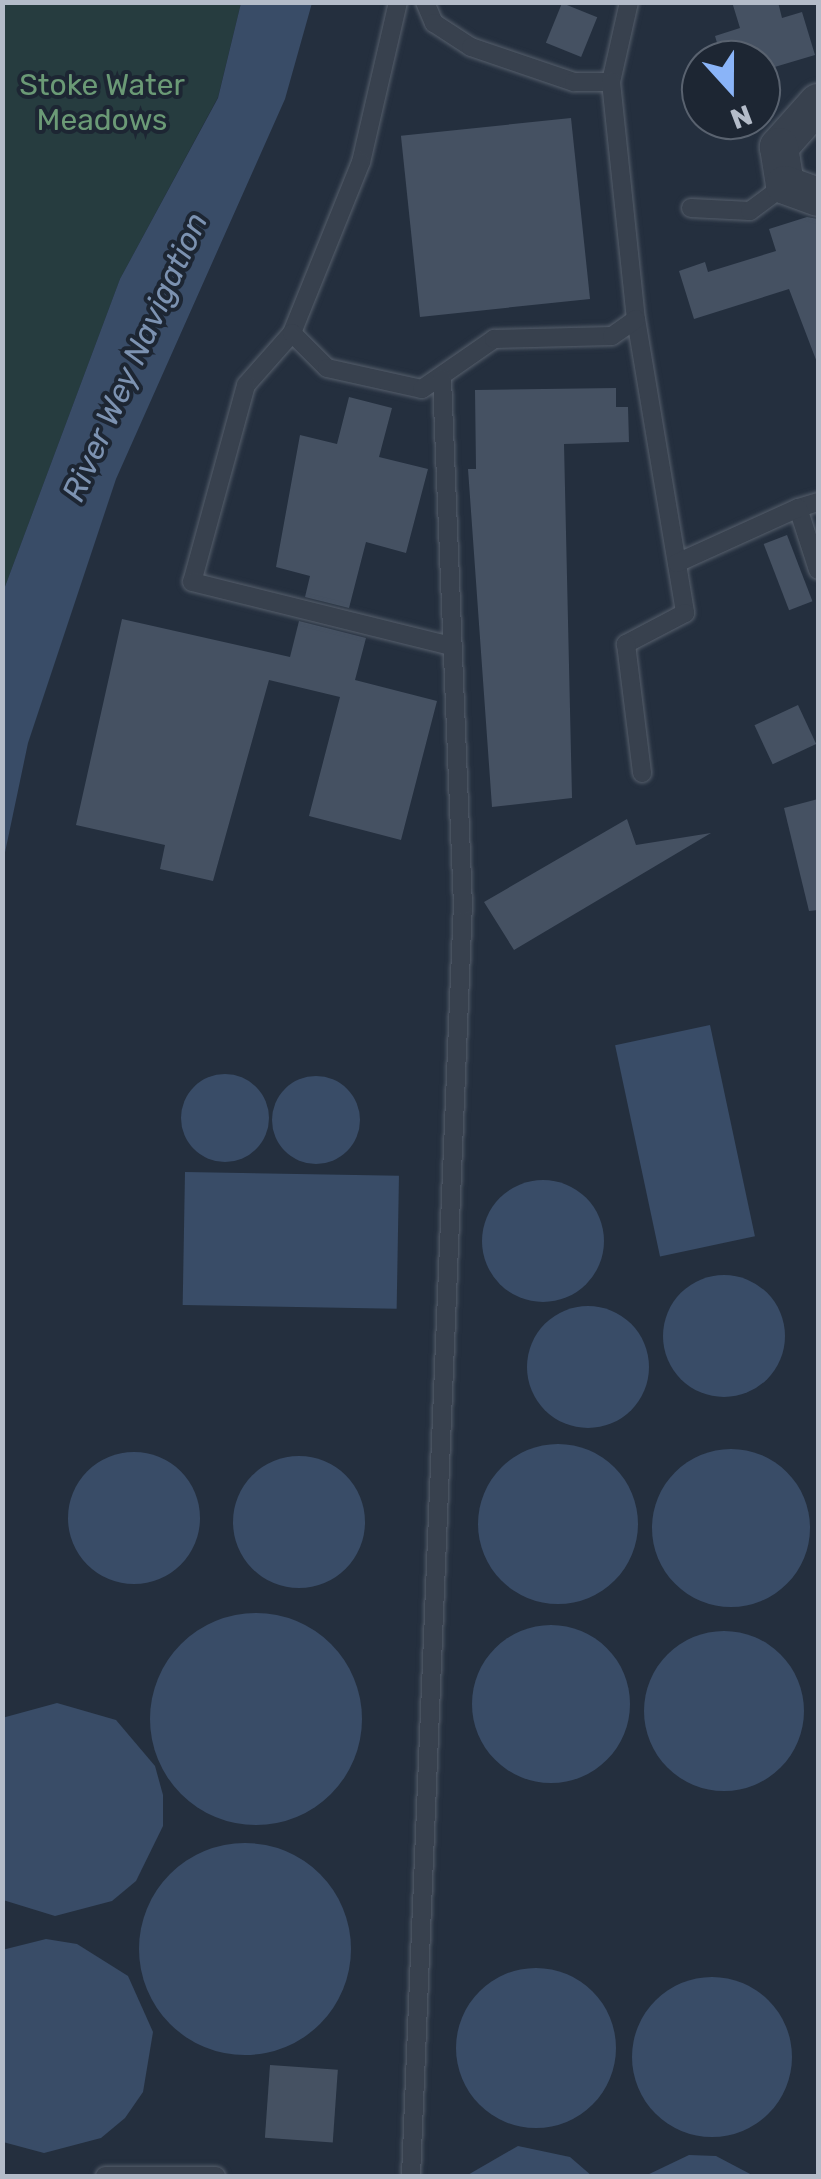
<!DOCTYPE html>
<html>
<head>
<meta charset="utf-8">
<style>
	body { margin:0 }
	#map { position:relative; width:821px; height:2179px; overflow:hidden; background:#242f3e; font-family:Rubik,sans-serif }
	div>[style] { position:absolute }
	.green>* { inset:0; background:#263c3f }
	.water>* { inset:0; background:#394c67; transform-origin:0 0 }
	.round { border-radius:50% }
	.building>* { inset:0; background:#455162; transform-origin:0 0 }
	.roads { filter:drop-shadow(0 0 2px #565f6c) drop-shadow(0 0 2px #565f6c) }
	.lane>* { height:18px; margin:-9px; padding:0 9px; transform-origin:9px; border-radius:9px; background:#38414e }
	.street>* { height:38px; margin:-19px; padding:0 19px; transform-origin:19px; border-radius:19px; background:#38414e }
	span { translate:-50% -50%; white-space:nowrap; text-align:center; line-height:1.15; -webkit-text-stroke:8px #1d2633; paint-order:stroke }
	.park-label { font-size:30px; color:#6b9a76 }
	.water-label { font-size:32px; color:#7c92b1; font-style:italic }
	.frame { position:absolute; inset:0; border:5px solid #b4bcc9; pointer-events:none }
	.north { position:absolute; left:681px; top:40px; width:100px; height:100px; box-sizing:border-box; background:#1d2633; border:2px solid #59626f; border-radius:50%; rotate:159deg; font-size:28px; font-weight:700; line-height:40px; text-align:center; color:#b4bcc9 }
	.north::after { content:''; display:block; margin:auto; width:35px; height:45px; background:#8ab4f8; clip-path:polygon(50% 0,100% 100%,50% 72%,0 100%) }
</style>
</head>
<body>
<div id="map">
	<div class="green">
		<div style="clip-path:polygon(2px 3px,241px 3px,218px 97px,120px 279px,3px 592px)"></div>
	</div>
	<div class="water">
		<div style="clip-path:polygon(241px 3px,312px 3px,285px 99px,116px 479px,28px 743px,3px 862px,3px 592px,120px 279px,218px 98px)"></div>
		<div style="left:710px;top:1025px;width:216px;height:97px;rotate:78deg"></div>
		<div class="round" style="left:181px;top:1074px;width:88px;height:88px"></div>
		<div class="round" style="left:272px;top:1076px;width:88px;height:88px"></div>
		<div style="left:185px;top:1172px;width:214px;height:133px;rotate:1deg"></div>
		<div class="round" style="left:482px;top:1180px;width:122px;height:122px"></div>
		<div class="round" style="left:663px;top:1275px;width:122px;height:122px"></div>
		<div class="round" style="left:527px;top:1306px;width:122px;height:122px"></div>
		<div class="round" style="left:478px;top:1444px;width:160px;height:160px"></div>
		<div class="round" style="left:652px;top:1449px;width:158px;height:158px"></div>
		<div class="round" style="left:68px;top:1452px;width:132px;height:132px"></div>
		<div class="round" style="left:233px;top:1456px;width:132px;height:132px"></div>
		<div class="round" style="left:150px;top:1613px;width:212px;height:212px"></div>
		<div class="round" style="left:472px;top:1625px;width:158px;height:158px"></div>
		<div class="round" style="left:644px;top:1631px;width:160px;height:160px"></div>
		<div style="clip-path:polygon(57px 1703px,116px 1720px,155px 1766px,163px 1795px,163px 1826px,136px 1881px,112px 1901px,55px 1916px,3px 1900px,2px 1718px)"></div>
		<div class="round" style="left:139px;top:1843px;width:212px;height:212px"></div>
		<div style="clip-path:polygon(46px 1939px,77px 1944px,128px 1976px,153px 2032px,143px 2092px,125px 2118px,101px 2138px,44px 2153px,3px 2142px,2px 1950px)"></div>
		<div class="round" style="left:456px;top:1968px;width:160px;height:160px"></div>
		<div class="round" style="left:632px;top:1977px;width:160px;height:160px"></div>
		<div style="clip-path:polygon(518px 2146px,570px 2157px,592px 2176px,466px 2176px)"></div>
		<div style="clip-path:polygon(689px 2155px,716px 2156px,754px 2176px,645px 2176px)"></div>
	</div>
	<div class="building">
		<div style="clip-path:polygon(732px 2px,778px 2px,782px 18px,802px 12px,815px 55px,761px 71px,761px 60px,722px 60px,715px 36px,740px 28px)"></div>
		<div style="left:562px;top:3px;width:38px;height:43px;rotate:22deg"></div>
		<div style="left:571px;top:118px;width:182px;height:171px;rotate:84deg"></div>
		<div style="clip-path:polygon(807px 217px,818px 219px,818px 365px,789px 289px,694px 319px,679px 271px,705px 262px,708px 272px,776px 251px,769px 229px)"></div>
		<div style="clip-path:polygon(616px 388px,616px 407px,628px 407px,629px 442px,564px 444px,572px 798px,492px 807px,468px 469px,476px 469px,475px 390px)"></div>
		<div style="clip-path:polygon(349px 397px,392px 408px,379px 457px,428px 469px,406px 553px,366px 542px,349px 608px,305px 597px,310px 576px,276px 567px,300px 435px,337px 444px)"></div>
		<div style="left:787px;top:535px;width:71px;height:25px;rotate:69deg"></div>
		<div style="clip-path:polygon(122px 619px,290px 657px,299px 621px,366px 638px,355px 680px,437px 701px,401px 840px,309px 816px,340px 697px,269px 680px,213px 881px,160px 869px,165px 845px,76px 825px)"></div>
		<div style="left:798px;top:705px;width:43px;height:48px;rotate:65deg"></div>
		<div style="clip-path:polygon(818px 799px,818px 910px,809px 911px,784px 808px)"></div>
		<div style="clip-path:polygon(627px 819px,636px 845px,711px 833px,514px 950px,484px 902px)"></div>
		<div style="left:270px;top:2065px;width:68px;height:73px;rotate:4deg"></div>
	</div>
	<div class="roads">
		<div class="lane">
			<div style="left:398px;top:2px;width:164px;rotate:103deg"></div>
			<div style="left:361px;top:162px;width:184px;rotate:112deg"></div>
			<div style="left:292px;top:333px;width:69px;rotate:131.5deg"></div>
			<div style="left:246px;top:385px;width:204px;rotate:105.3deg"></div>
			<div style="left:192px;top:582px;width:266px;rotate:13.9deg"></div>
			<div style="left:425px;top:2px;width:23px;rotate:67deg"></div>
			<div style="left:434px;top:23px;width:44px;rotate:33deg"></div>
			<div style="left:471px;top:47px;width:109px;rotate:18.8deg"></div>
			<div style="left:574px;top:82px;width:37px"></div>
			<div style="left:629px;top:2px;width:82px;rotate:102.7deg"></div>
			<div style="left:611px;top:82px;width:238px;rotate:84deg"></div>
			<div style="left:636px;top:319px;width:298px;rotate:80.5deg"></div>
			<div style="left:685px;top:613px;width:67px;rotate:152.3deg"></div>
			<div style="left:626px;top:644px;width:130px;rotate:82.9deg"></div>
			<div style="left:691px;top:208px;width:59px;rotate:2.9deg"></div>
			<div style="left:750px;top:211px;width:44px;rotate:-36.6deg"></div>
			<div style="left:292px;top:333px;width:49px;rotate:45deg"></div>
			<div style="left:327px;top:368px;width:97px;rotate:12.5deg"></div>
			<div style="left:422px;top:389px;width:88px;rotate:-34.8deg"></div>
			<div style="left:494px;top:339px;width:118px;rotate:-1.5deg"></div>
			<div style="left:612px;top:336px;width:29px;rotate:-35deg"></div>
			<div style="left:818px;top:502px;width:21px;rotate:163deg"></div>
			<div style="left:798px;top:508px;width:65px;rotate:72.1deg"></div>
			<div style="left:677px;top:563px;width:133px;rotate:-24.4deg"></div>
			<div style="left:105px;top:2176px;width:111px"></div>
			<div style="left:411px;top:2176px;width:1271px;rotate:-87.66deg"></div>
			<div style="left:463px;top:906px;width:528px;rotate:-92.28deg"></div>
		</div>
		<div class="street">
			<div style="left:818px;top:103px;width:59px;rotate:131.6deg"></div>
			<div style="left:779px;top:147px;width:38px;rotate:81deg"></div>
			<div style="left:785px;top:185px;width:35px;rotate:20deg"></div>
		</div>
	</div>
	<div class="park-label">
		<span style="left:102px;top:102px">Stoke Water<br>Meadows</span>
	</div>
	<div class="water-label">
		<span style="left:135px;top:357px;rotate:-66deg">River Wey Navigation</span>
	</div>
	<div class="frame"></div>
	<div class="north">N</div>
</div>
</body>
</html>
